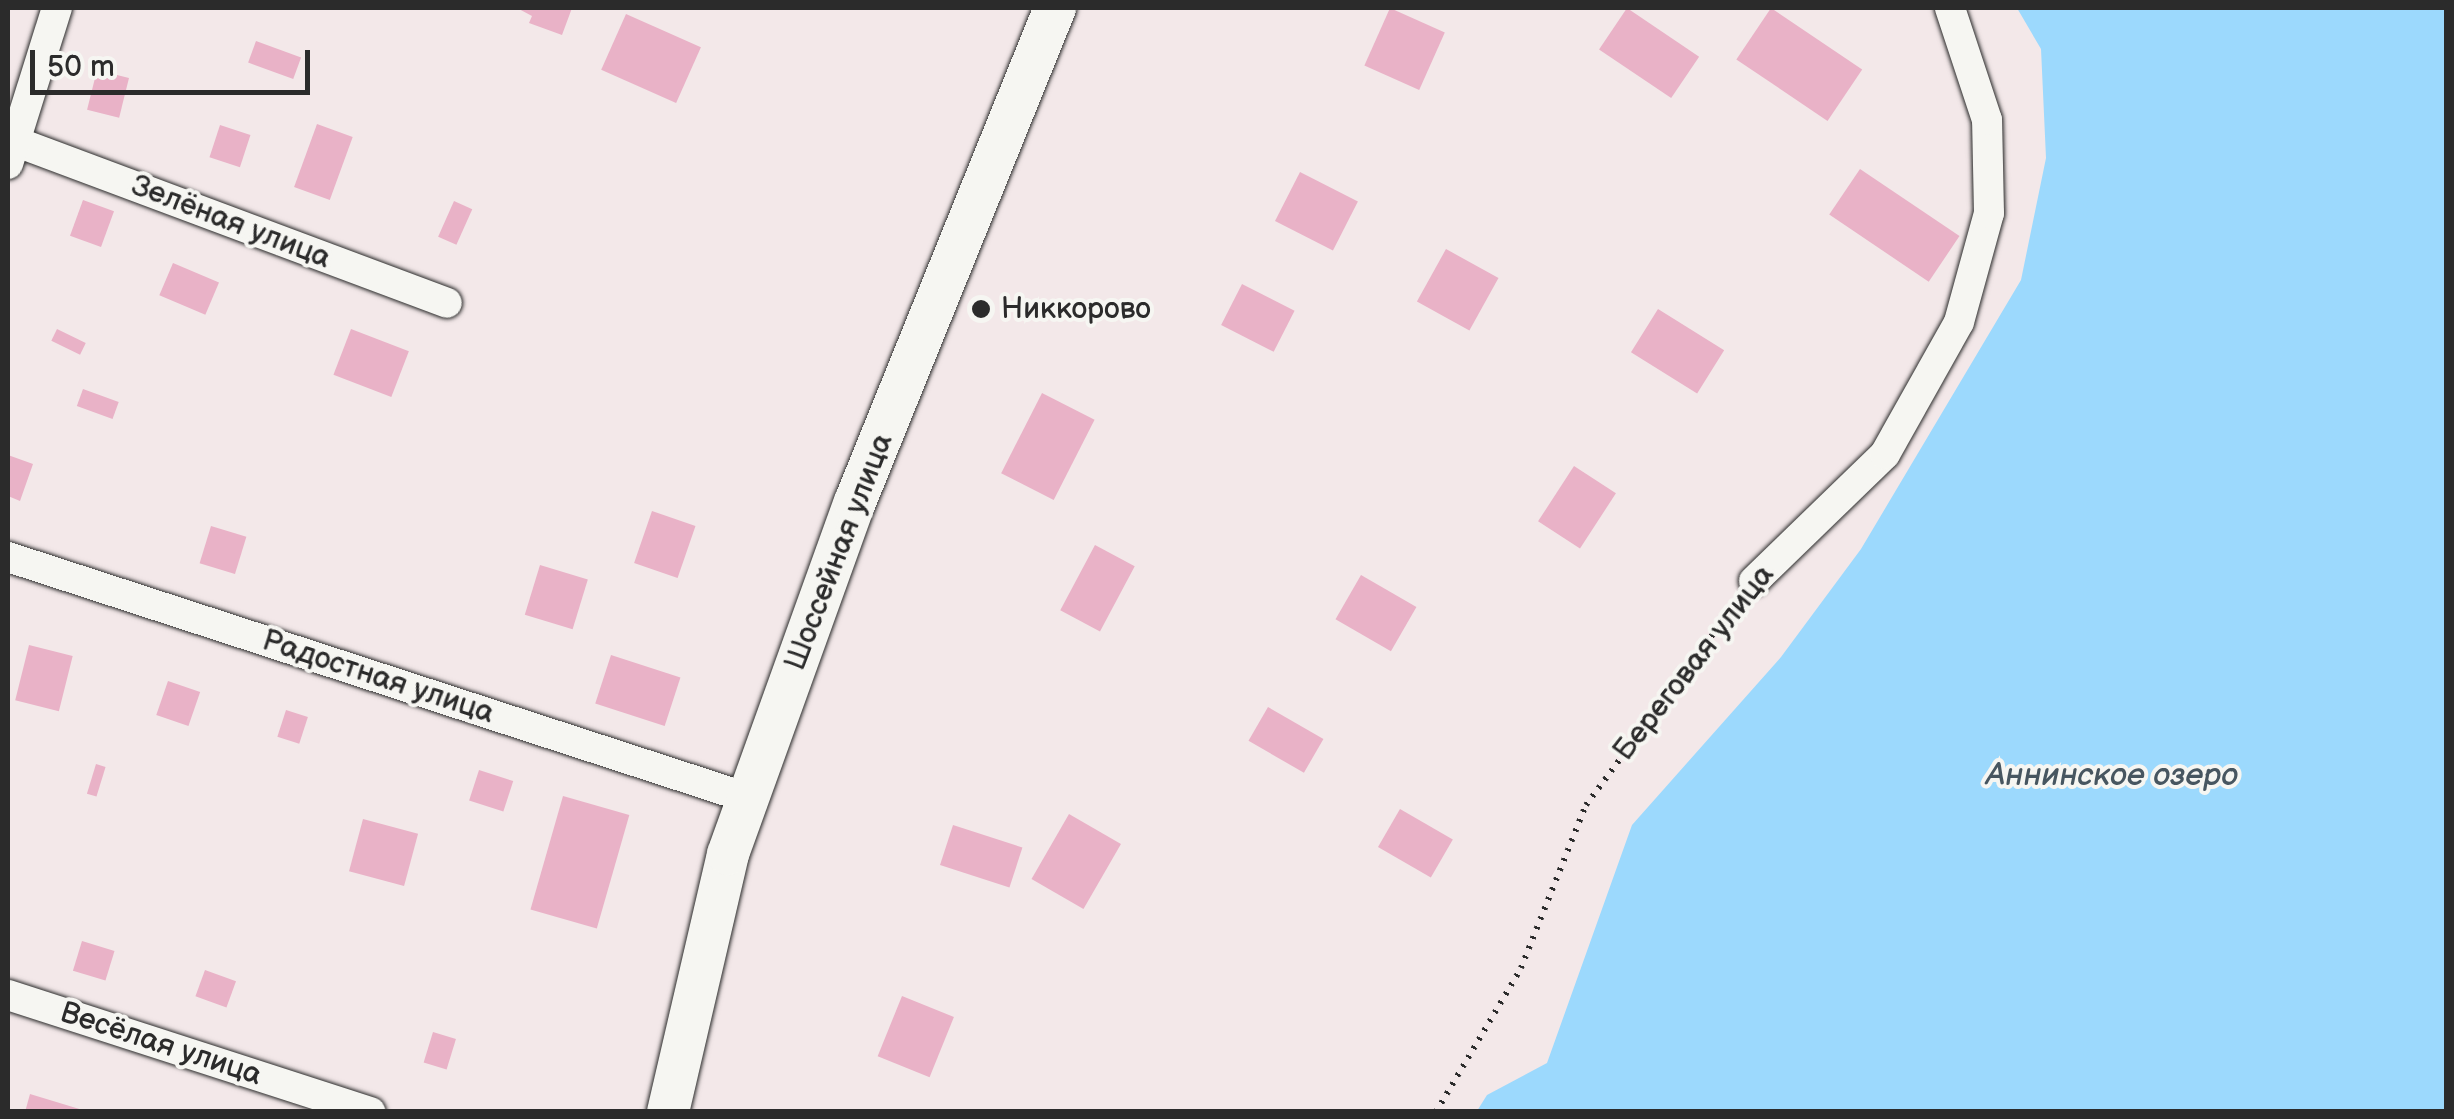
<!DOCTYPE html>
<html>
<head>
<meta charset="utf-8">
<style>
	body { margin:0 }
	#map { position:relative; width:2454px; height:1119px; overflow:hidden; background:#f3e8e9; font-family:"Balsamiq Sans",sans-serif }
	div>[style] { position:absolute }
	.water>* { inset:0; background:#9cd9fd }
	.building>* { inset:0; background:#e9b2c7; transform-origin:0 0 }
	.path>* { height:6px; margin-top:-3px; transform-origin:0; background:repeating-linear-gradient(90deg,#2b2b2b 0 2.5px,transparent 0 10.5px) }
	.roads { filter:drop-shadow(0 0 2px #2b2b2b) drop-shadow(0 0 2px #2b2b2b) }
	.street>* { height:30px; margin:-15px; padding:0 15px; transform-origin:15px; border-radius:15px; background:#f6f6f2 }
	.secondary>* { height:42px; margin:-21px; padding:0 21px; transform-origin:21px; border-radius:21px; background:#f6f6f2 }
	.dots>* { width:28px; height:28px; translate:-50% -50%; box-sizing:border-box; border:5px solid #f6f6f2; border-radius:50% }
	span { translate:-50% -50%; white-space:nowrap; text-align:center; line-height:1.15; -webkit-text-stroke:8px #f6f6f2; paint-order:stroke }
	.street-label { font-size:30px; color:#2b2b2b }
	.poi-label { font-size:30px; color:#2b2b2b }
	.left { translate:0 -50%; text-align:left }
	.water-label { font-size:32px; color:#475660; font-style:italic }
	.frame { position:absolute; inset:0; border:10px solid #2b2b2b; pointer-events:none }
	.scale { position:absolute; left:30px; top:50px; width:280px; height:45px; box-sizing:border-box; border:5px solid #2b2b2b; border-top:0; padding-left:12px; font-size:30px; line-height:35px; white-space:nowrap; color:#2b2b2b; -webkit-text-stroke:8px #f6f6f2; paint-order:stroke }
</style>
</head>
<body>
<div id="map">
	<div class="water">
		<div style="clip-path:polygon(2017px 8px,2446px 8px,2446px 1111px,1477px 1111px,1487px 1095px,1547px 1063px,1632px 825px,1781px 657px,1861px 549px,2021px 280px,2046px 158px,2041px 49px)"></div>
	</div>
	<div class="building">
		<div style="clip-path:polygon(517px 8px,572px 8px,562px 35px,529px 23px,532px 16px)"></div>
		<div style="left:1390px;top:8px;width:60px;height:63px;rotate:24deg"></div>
		<div style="left:1627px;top:8px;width:87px;height:50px;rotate:34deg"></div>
		<div style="left:1771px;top:8px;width:110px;height:62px;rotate:34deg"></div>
		<div style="left:626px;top:14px;width:82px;height:61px;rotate:24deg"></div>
		<div style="left:256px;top:41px;width:48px;height:23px;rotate:20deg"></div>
		<div style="left:97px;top:70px;width:33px;height:41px;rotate:14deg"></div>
		<div style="left:317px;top:124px;width:38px;height:67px;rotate:20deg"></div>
		<div style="left:220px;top:125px;width:32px;height:34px;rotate:18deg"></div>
		<div style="left:1860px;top:169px;width:120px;height:55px;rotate:34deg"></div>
		<div style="left:1300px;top:172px;width:65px;height:55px;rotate:27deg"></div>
		<div style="left:83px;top:200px;width:33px;height:38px;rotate:20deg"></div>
		<div style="left:454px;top:201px;width:20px;height:39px;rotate:24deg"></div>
		<div style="left:1446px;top:249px;width:60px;height:60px;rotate:29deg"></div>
		<div style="left:173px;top:263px;width:50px;height:35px;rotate:23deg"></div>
		<div style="left:1242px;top:284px;width:59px;height:46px;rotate:27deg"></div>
		<div style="left:1658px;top:309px;width:78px;height:51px;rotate:32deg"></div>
		<div style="left:57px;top:329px;width:32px;height:13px;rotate:26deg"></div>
		<div style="left:351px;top:329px;width:62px;height:49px;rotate:21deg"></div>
		<div style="left:83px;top:389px;width:38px;height:18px;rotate:20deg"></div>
		<div style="left:1042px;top:393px;width:59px;height:90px;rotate:27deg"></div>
		<div style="clip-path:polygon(8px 455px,33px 464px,20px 501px,8px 496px)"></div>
		<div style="left:1574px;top:466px;width:50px;height:66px;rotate:33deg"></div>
		<div style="left:652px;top:511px;width:46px;height:55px;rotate:19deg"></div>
		<div style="left:211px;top:526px;width:37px;height:39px;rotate:17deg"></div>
		<div style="left:1095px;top:545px;width:45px;height:74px;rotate:28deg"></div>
		<div style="left:540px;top:565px;width:50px;height:52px;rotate:17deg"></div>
		<div style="left:1361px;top:575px;width:64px;height:51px;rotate:30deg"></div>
		<div style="left:29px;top:645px;width:45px;height:57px;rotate:14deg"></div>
		<div style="left:611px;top:655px;width:73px;height:51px;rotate:18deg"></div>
		<div style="left:168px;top:681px;width:34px;height:36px;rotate:19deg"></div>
		<div style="left:1268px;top:707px;width:64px;height:39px;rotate:30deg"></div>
		<div style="left:286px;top:710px;width:23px;height:28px;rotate:18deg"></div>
		<div style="left:96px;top:764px;width:10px;height:31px;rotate:17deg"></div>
		<div style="left:479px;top:770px;width:36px;height:32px;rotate:18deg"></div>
		<div style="left:563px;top:796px;width:69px;height:118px;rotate:16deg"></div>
		<div style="left:1400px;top:809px;width:61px;height:44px;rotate:30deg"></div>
		<div style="left:1069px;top:814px;width:60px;height:75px;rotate:30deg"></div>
		<div style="left:363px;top:819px;width:57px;height:54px;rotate:15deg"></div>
		<div style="left:953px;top:825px;width:73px;height:42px;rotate:18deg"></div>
		<div style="left:82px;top:941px;width:34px;height:31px;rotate:17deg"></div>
		<div style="left:205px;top:970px;width:33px;height:28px;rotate:20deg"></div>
		<div style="left:902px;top:996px;width:56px;height:65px;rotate:22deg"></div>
		<div style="left:433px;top:1032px;width:24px;height:32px;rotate:17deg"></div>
		<div style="clip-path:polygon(30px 1094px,86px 1111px,86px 1112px,25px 1112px)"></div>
	</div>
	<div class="path">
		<div style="left:1436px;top:1112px;width:167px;rotate:-59.4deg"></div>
		<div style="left:1521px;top:968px;width:175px;rotate:-68.3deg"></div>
		<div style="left:1586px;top:805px;width:248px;rotate:-53.4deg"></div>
	</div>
	<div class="roads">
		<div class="street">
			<div style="left:14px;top:141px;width:462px;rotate:20.5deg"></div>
			<div style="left:8px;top:164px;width:164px;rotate:-72.6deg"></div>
			<div style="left:8px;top:557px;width:778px;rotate:18.04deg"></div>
			<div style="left:1754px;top:581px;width:182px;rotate:-44.1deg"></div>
			<div style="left:1885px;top:454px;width:151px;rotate:-60.7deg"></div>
			<div style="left:1959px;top:322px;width:113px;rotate:-74.6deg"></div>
			<div style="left:1989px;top:213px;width:93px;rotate:-91.2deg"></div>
			<div style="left:1987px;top:120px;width:118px;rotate:-108.3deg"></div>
			<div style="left:8px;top:995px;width:381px;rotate:17.9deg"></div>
		</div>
		<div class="secondary">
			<div style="left:668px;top:1112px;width:265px;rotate:-76.9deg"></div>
			<div style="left:728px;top:854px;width:374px;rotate:-70.2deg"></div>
			<div style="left:855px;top:502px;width:533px;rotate:-67.96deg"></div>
		</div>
	</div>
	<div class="dots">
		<div style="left:981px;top:309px;background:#2b2b2b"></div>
	</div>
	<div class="street-label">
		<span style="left:231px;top:222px;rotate:21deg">Зелёная улица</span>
		<span style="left:839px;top:552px;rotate:-69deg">Шоссейная улица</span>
		<span style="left:1694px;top:663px;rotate:-52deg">Береговая улица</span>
		<span style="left:378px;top:677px;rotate:18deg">Радостная улица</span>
		<span style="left:161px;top:1044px;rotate:18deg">Весёлая улица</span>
	</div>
	<div class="poi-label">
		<span class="left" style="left:1001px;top:309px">Никкорово</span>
	</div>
	<div class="water-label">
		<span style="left:2112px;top:776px">Аннинское озеро</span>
	</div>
	<div class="frame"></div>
	<div class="scale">50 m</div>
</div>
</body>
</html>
